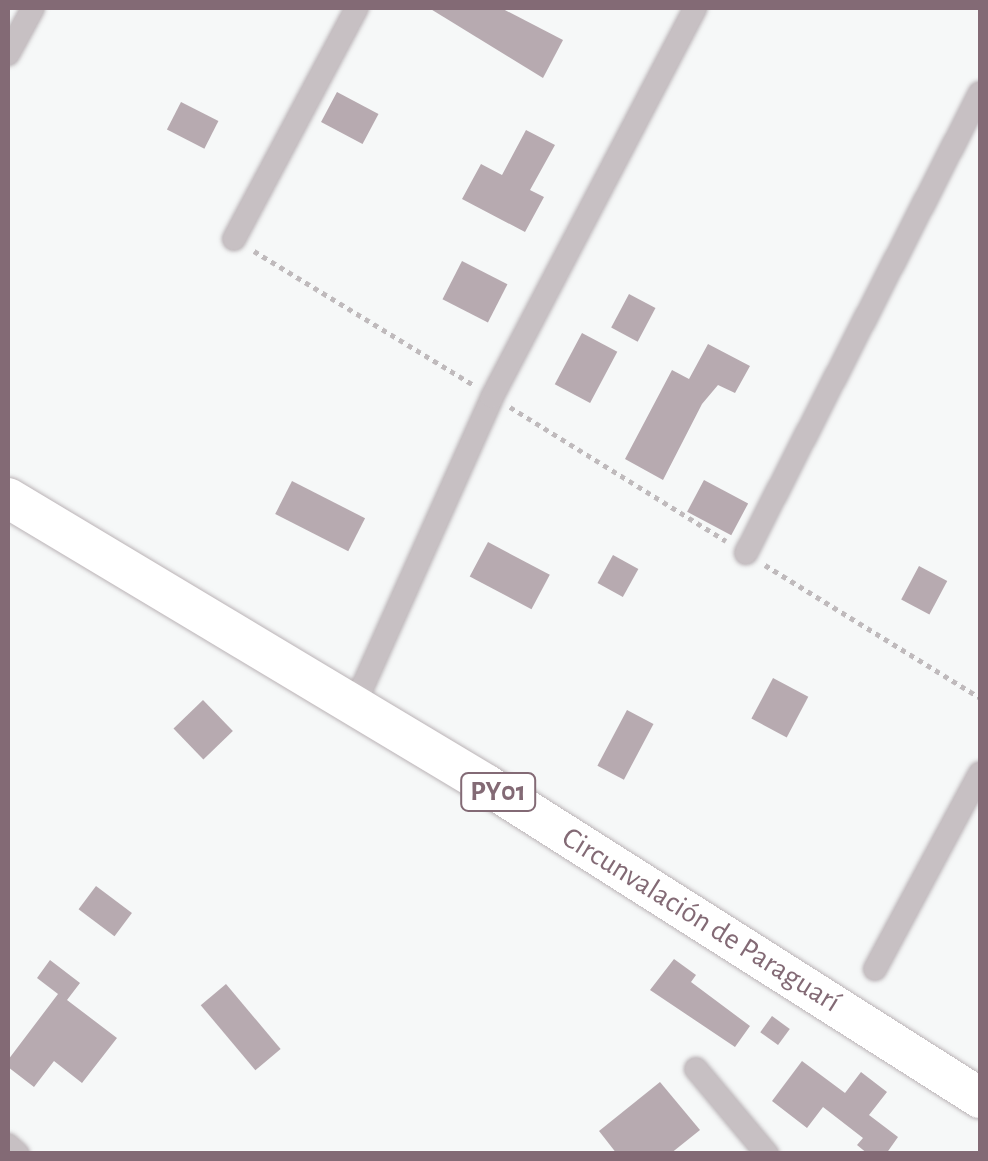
<!DOCTYPE html>
<html>
<head>
<meta charset="utf-8">
<style>
	body { margin:0 }
	#map { position:relative; width:988px; height:1161px; overflow:hidden; background:#f6f8f8; font-family:"Alegreya Sans",sans-serif }
	div>[style] { position:absolute }
	.building>* { inset:0; background:#b7aab0; transform-origin:0 0 }
	.path>* { height:5px; margin-top:-2.5px; transform-origin:0; background:repeating-linear-gradient(90deg,#bfbabc 0 5px,transparent 0 10px) }
	.roads { filter:drop-shadow(0 0 2px #bab3b6) drop-shadow(0 0 2px #bab3b6) }
	.minor>* { height:22px; margin:-11px; padding:0 11px; transform-origin:11px; border-radius:11px; background:#c7c0c3 }
	.trunk>* { height:40px; margin:-20px; padding:0 20px; transform-origin:20px; border-radius:20px; background:#fff }
	span { translate:-50% -50%; white-space:nowrap; text-align:center; line-height:1.15; -webkit-text-stroke:10px #fff; paint-order:stroke }
	.shield-label span { padding:2px 8px; background:#fff; border:2px solid; border-radius:8px; -webkit-text-stroke-width:0 }
	.shield-label { font-size:28px; color:#836a75; font-weight:700 }
	.street-label { font-size:30px; color:#836a75 }
	.frame { position:absolute; inset:0; border:10px solid #836a75; pointer-events:none }
</style>
</head>
<body>
<div id="map">
	<div class="building">
		<div style="clip-path:polygon(429px 8px,501px 8px,563px 40px,543px 78px)"></div>
		<div style="left:337px;top:92px;width:47px;height:34px;rotate:28deg"></div>
		<div style="left:181px;top:102px;width:42px;height:31px;rotate:27deg"></div>
		<div style="clip-path:polygon(526px 130px,555px 145px,530px 190px,544px 197px,525px 232px,462px 199px,481px 164px,502px 175px)"></div>
		<div style="left:462px;top:261px;width:51px;height:43px;rotate:27deg"></div>
		<div style="left:629px;top:294px;width:30px;height:38px;rotate:28deg"></div>
		<div style="left:582px;top:333px;width:40px;height:58px;rotate:28deg"></div>
		<div style="clip-path:polygon(708px 344px,750px 366px,735px 393px,718px 385px,702px 404px,663px 480px,625px 459px,672px 370px,689px 379px)"></div>
		<div style="left:704px;top:480px;width:50px;height:36px;rotate:28deg"></div>
		<div style="left:292px;top:481px;width:82px;height:37px;rotate:27deg"></div>
		<div style="left:488px;top:542px;width:70px;height:39px;rotate:28deg"></div>
		<div style="left:613px;top:555px;width:29px;height:32px;rotate:29deg"></div>
		<div style="left:919px;top:566px;width:32px;height:38px;rotate:28deg"></div>
		<div style="left:773px;top:678px;width:40px;height:46px;rotate:28deg"></div>
		<div style="left:203px;top:700px;width:43px;height:41px;rotate:46deg"></div>
		<div style="left:627px;top:710px;width:30px;height:63px;rotate:28deg"></div>
		<div style="left:96px;top:886px;width:45px;height:29px;rotate:37deg"></div>
		<div style="clip-path:polygon(674px 959px,696px 975px,691px 982px,750px 1026px,735px 1047px,650px 990px)"></div>
		<div style="clip-path:polygon(50px 960px,80px 983px,67px 1000px,117px 1038px,82px 1083px,54px 1061px,34px 1087px,8px 1067px,8px 1060px,58px 994px,37px 978px)"></div>
		<div style="left:226px;top:984px;width:85px;height:33px;rotate:50deg"></div>
		<div style="left:772px;top:1016px;width:22px;height:20px;rotate:36deg"></div>
		<div style="clip-path:polygon(802px 1061px,845px 1093px,861px 1072px,887px 1092px,869px 1115px,898px 1137px,886px 1154px,868px 1154px,857px 1145px,863px 1138px,823px 1107px,807px 1128px,772px 1101px)"></div>
		<div style="clip-path:polygon(660px 1082px,700px 1130px,670px 1154px,617px 1154px,599px 1131px)"></div>
	</div>
	<div class="path">
		<div style="left:254px;top:251px;width:259px;rotate:31.4deg"></div>
		<div style="left:510px;top:407px;width:254px;rotate:31.8deg"></div>
		<div style="left:765px;top:565px;width:253px;rotate:31.7deg"></div>
	</div>
	<div class="roads">
		<div class="minor">
			<div style="left:8px;top:54px;width:52px;rotate:-61.5deg"></div>
			<div style="left:234px;top:239px;width:262px;rotate:-62deg"></div>
			<div style="left:746px;top:553px;width:516px;rotate:-63.04deg"></div>
			<div style="left:354px;top:706px;width:338px;rotate:-65.9deg"></div>
			<div style="left:492px;top:397px;width:439px;rotate:-62.4deg"></div>
			<div style="left:875px;top:969px;width:222px;rotate:-61.8deg"></div>
			<div style="left:696px;top:1069px;width:111px;rotate:50.1deg"></div>
			<div style="left:8px;top:1145px;width:13px;rotate:42deg"></div>
		</div>
		<div class="trunk">
			<div style="left:8px;top:498px;width:558px;rotate:30.93deg"></div>
			<div style="left:487px;top:785px;width:584px;rotate:32.41deg"></div>
		</div>
	</div>
	<div class="shield-label">
		<span style="left:498px;top:792px">PY01</span>
	</div>
	<div class="street-label">
		<span style="left:701px;top:920px;rotate:32deg">Circunvalación de Paraguarí</span>
	</div>
	<div class="frame"></div>
</div>
</body>
</html>
